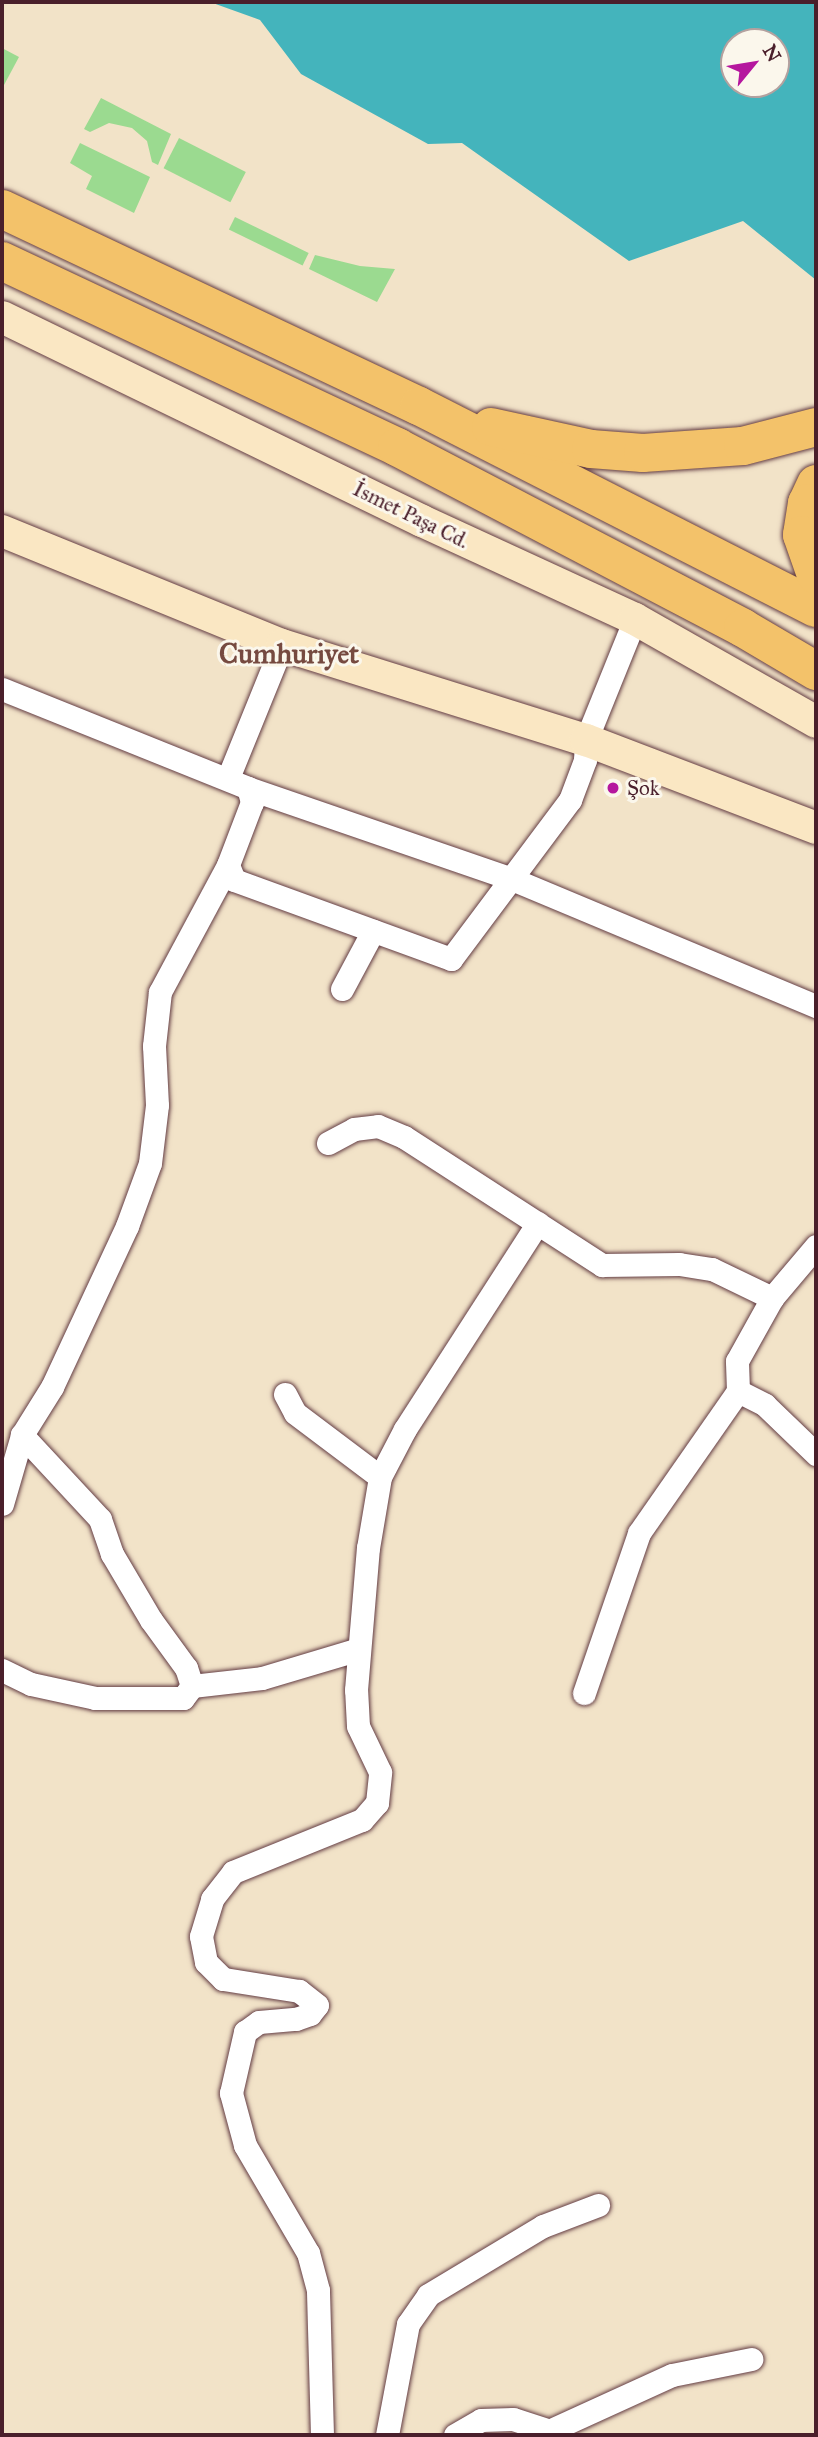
<!DOCTYPE html>
<html>
<head>
<meta charset="utf-8">
<style>
	body { margin:0 }
	#map { position:relative; width:818px; height:2437px; overflow:hidden; background:#f2e3c8; font-family:"IM FELL Great Primer",serif }
	div>[style] { position:absolute }
	.green>* { inset:0; background:#9bda90; transform-origin:0 0 }
	.water>* { inset:0; background:#44b4bc }
	.roads { filter:drop-shadow(0 0 2px #633c43) drop-shadow(0 0 2px #633c43) }
	.street>* { height:23px; margin:-11.5px; padding:0 11.5px; transform-origin:11.5px; border-radius:11.5px; background:#fff }
	.secondary>* { height:32px; margin:-16px; padding:0 16px; transform-origin:16px; border-radius:16px; background:#fae7c3 }
	.highway>* { height:38px; margin:-19px; padding:0 19px; transform-origin:19px; border-radius:19px; background:#f3c26a }
	.dots>* { width:19px; height:19px; translate:-50% -50%; box-sizing:border-box; border:4px solid #fbf7ec; border-radius:50% }
	span { translate:-50% -50%; white-space:nowrap; text-align:center; line-height:1.15; -webkit-text-stroke:6px #fbf7ec; paint-order:stroke }
	.street-label { font-size:21px; color:#4a1f2b }
	.poi-label { font-size:21px; color:#4a1f2b }
	.left { translate:0 -50%; text-align:left }
	.district-label { font-size:28px; color:#764a40; font-weight:700 }
	.frame { position:absolute; inset:0; border:4px solid #4a1f2b; pointer-events:none }
	.north { position:absolute; left:720px; top:28px; width:70px; height:70px; box-sizing:border-box; background:#fbf7ec; border:2px solid #b4a19f; border-radius:50%; rotate:60deg; font-size:19px; font-weight:700; line-height:28px; text-align:center; color:#4a1f2b }
	.north::after { content:''; display:block; margin:auto; width:24px; height:32px; background:#b5179e; clip-path:polygon(50% 0,100% 100%,50% 72%,0 100%) }
</style>
</head>
<body>
<div id="map">
	<div class="green">
		<div style="clip-path:polygon(2px 48px,19px 57px,4px 85px,2px 84px)"></div>
		<div style="clip-path:polygon(101px 98px,171px 134px,158px 165px,152px 162px,147px 141px,132px 128px,109px 123px,90px 132px,84px 129px)"></div>
		<div style="left:179px;top:138px;width:75px;height:34px;rotate:27deg"></div>
		<div style="clip-path:polygon(80px 143px,150px 177px,134px 213px,86px 189px,92px 176px,70px 163px)"></div>
		<div style="left:235px;top:217px;width:82px;height:14px;rotate:26deg"></div>
		<div style="clip-path:polygon(315px 255px,360px 266px,395px 269px,377px 302px,309px 269px)"></div>
	</div>
	<div class="water">
		<div style="clip-path:polygon(evenodd,210px 2px,816px 2px,816px 280px,743px 221px,629px 261px,462px 143px,428px 144px,301px 74px,260px 20px,210px 2px,734px 42px,776px 42px,776px 84px,734px 84px,734px 42px)"></div>
	</div>
	<div class="roads">
		<div class="street">
			<div style="left:2px;top:689px;width:265px;rotate:21.9deg"></div>
			<div style="left:248px;top:788px;width:279px;rotate:19deg"></div>
			<div style="left:512px;top:879px;width:329px;rotate:22.7deg"></div>
			<div style="left:228px;top:778px;width:144px;rotate:-67.9deg"></div>
			<div style="left:248px;top:788px;width:15px;rotate:74deg"></div>
			<div style="left:252px;top:802px;width:67px;rotate:110.9deg"></div>
			<div style="left:228px;top:865px;width:16px;rotate:68deg"></div>
			<div style="left:234px;top:880px;width:231px;rotate:20deg"></div>
			<div style="left:451px;top:959px;width:199px;rotate:-53.2deg"></div>
			<div style="left:570px;top:800px;width:43px;rotate:-69.4deg"></div>
			<div style="left:585px;top:760px;width:20px;rotate:-87deg"></div>
			<div style="left:586px;top:740px;width:131px;rotate:-68deg"></div>
			<div style="left:342px;top:989px;width:66px;rotate:-61.9deg"></div>
			<div style="left:328px;top:1143px;width:30px;rotate:-28deg"></div>
			<div style="left:354px;top:1129px;width:24px;rotate:-7deg"></div>
			<div style="left:378px;top:1126px;width:28px;rotate:23deg"></div>
			<div style="left:404px;top:1137px;width:236px;rotate:32.9deg"></div>
			<div style="left:602px;top:1265px;width:77px;rotate:-0.7deg"></div>
			<div style="left:679px;top:1264px;width:33px;rotate:9deg"></div>
			<div style="left:712px;top:1269px;width:67px;rotate:25.8deg"></div>
			<div style="left:738px;top:1391px;width:30px;rotate:-92deg"></div>
			<div style="left:737px;top:1361px;width:72px;rotate:-60.9deg"></div>
			<div style="left:772px;top:1298px;width:68px;rotate:-49.8deg"></div>
			<div style="left:738px;top:1391px;width:30px;rotate:27deg"></div>
			<div style="left:765px;top:1405px;width:71px;rotate:43.9deg"></div>
			<div style="left:285px;top:1394px;width:21px;rotate:62deg"></div>
			<div style="left:295px;top:1413px;width:106px;rotate:37deg"></div>
			<div style="left:2px;top:1504px;width:72px;rotate:-73.8deg"></div>
			<div style="left:22px;top:1435px;width:57px;rotate:-58deg"></div>
			<div style="left:52px;top:1387px;width:178px;rotate:-65deg"></div>
			<div style="left:127px;top:1226px;width:67px;rotate:-69.9deg"></div>
			<div style="left:150px;top:1163px;width:58px;rotate:-83.1deg"></div>
			<div style="left:157px;top:1105px;width:59px;rotate:-92.9deg"></div>
			<div style="left:154px;top:1046px;width:54px;rotate:-83.7deg"></div>
			<div style="left:160px;top:992px;width:144px;rotate:-61.8deg"></div>
			<div style="left:2px;top:1670px;width:32px;rotate:26deg"></div>
			<div style="left:31px;top:1684px;width:66px;rotate:12.3deg"></div>
			<div style="left:95px;top:1698px;width:88px"></div>
			<div style="left:183px;top:1698px;width:15px;rotate:-53deg"></div>
			<div style="left:192px;top:1686px;width:19px;rotate:-108deg"></div>
			<div style="left:186px;top:1668px;width:59px;rotate:-126.1deg"></div>
			<div style="left:151px;top:1620px;width:77px;rotate:-120.6deg"></div>
			<div style="left:112px;top:1554px;width:37px;rotate:-109deg"></div>
			<div style="left:100px;top:1519px;width:115px;rotate:-132.9deg"></div>
			<div style="left:192px;top:1686px;width:70px;rotate:-6.5deg"></div>
			<div style="left:262px;top:1678px;width:101px;rotate:-16.6deg"></div>
			<div style="left:584px;top:1693px;width:169px;rotate:-71deg"></div>
			<div style="left:639px;top:1533px;width:173px;rotate:-55.1deg"></div>
			<div style="left:322px;top:2435px;width:145px;rotate:-91.6deg"></div>
			<div style="left:318px;top:2290px;width:38px;rotate:-105deg"></div>
			<div style="left:308px;top:2253px;width:125px;rotate:-120.3deg"></div>
			<div style="left:245px;top:2145px;width:54px;rotate:-105.1deg"></div>
			<div style="left:231px;top:2093px;width:63px;rotate:-77.1deg"></div>
			<div style="left:245px;top:2032px;width:17px;rotate:-36deg"></div>
			<div style="left:259px;top:2022px;width:37px;rotate:-5deg"></div>
			<div style="left:296px;top:2019px;width:15px;rotate:-20deg"></div>
			<div style="left:310px;top:2014px;width:11px;rotate:-52deg"></div>
			<div style="left:317px;top:2005px;width:23px;rotate:-142deg"></div>
			<div style="left:299px;top:1991px;width:77px;rotate:-171deg"></div>
			<div style="left:223px;top:1979px;width:24px;rotate:-135deg"></div>
			<div style="left:206px;top:1962px;width:26px;rotate:-101deg"></div>
			<div style="left:201px;top:1936px;width:39px;rotate:-73deg"></div>
			<div style="left:212px;top:1899px;width:34px;rotate:-52deg"></div>
			<div style="left:233px;top:1872px;width:139px;rotate:-22deg"></div>
			<div style="left:362px;top:1820px;width:23px;rotate:-49deg"></div>
			<div style="left:377px;top:1803px;width:31px;rotate:-84deg"></div>
			<div style="left:380px;top:1772px;width:51px;rotate:-115.6deg"></div>
			<div style="left:358px;top:1726px;width:36px;rotate:-93deg"></div>
			<div style="left:356px;top:1690px;width:143px;rotate:-85.2deg"></div>
			<div style="left:368px;top:1548px;width:72px;rotate:-80.4deg"></div>
			<div style="left:380px;top:1477px;width:54px;rotate:-62.5deg"></div>
			<div style="left:405px;top:1429px;width:245px;rotate:-57.2deg"></div>
			<div style="left:387px;top:2435px;width:113px;rotate:-79.3deg"></div>
			<div style="left:408px;top:2324px;width:35px;rotate:-55deg"></div>
			<div style="left:428px;top:2295px;width:134px;rotate:-31deg"></div>
			<div style="left:543px;top:2226px;width:59px;rotate:-20.9deg"></div>
			<div style="left:455px;top:2435px;width:30px;rotate:-30deg"></div>
			<div style="left:481px;top:2420px;width:32px;rotate:-2deg"></div>
			<div style="left:513px;top:2419px;width:38px;rotate:18deg"></div>
			<div style="left:549px;top:2431px;width:135px;rotate:-24.5deg"></div>
			<div style="left:672px;top:2375px;width:81px;rotate:-11.4deg"></div>
		</div>
		<div class="secondary">
			<div style="left:2px;top:317px;width:467px;rotate:25.9deg"></div>
			<div style="left:422px;top:521px;width:234px;rotate:24.7deg"></div>
			<div style="left:635px;top:619px;width:208px;rotate:29.6deg"></div>
			<div style="left:2px;top:531px;width:302px;rotate:22.2deg"></div>
			<div style="left:282px;top:645px;width:318px;rotate:17.4deg"></div>
			<div style="left:586px;top:740px;width:246px;rotate:20.9deg"></div>
		</div>
		<div class="highway">
			<div style="left:2px;top:209px;width:461px;rotate:25.3deg"></div>
			<div style="left:419px;top:406px;width:445px;rotate:27deg"></div>
			<div style="left:2px;top:261px;width:437px;rotate:25.2deg"></div>
			<div style="left:397px;top:447px;width:390px;rotate:27.6deg"></div>
			<div style="left:743px;top:628px;width:85px;rotate:30.5deg"></div>
			<div style="left:491px;top:427px;width:102px;rotate:12.4deg"></div>
			<div style="left:591px;top:449px;width:52px;rotate:4.4deg"></div>
			<div style="left:643px;top:453px;width:100px;rotate:-4deg"></div>
			<div style="left:743px;top:446px;width:75px;rotate:-14.6deg"></div>
			<div style="left:816px;top:484px;width:21px;rotate:115deg"></div>
			<div style="left:807px;top:503px;width:32px;rotate:99deg"></div>
			<div style="left:802px;top:535px;width:42px;rotate:70.7deg"></div>
		</div>
	</div>
	<div class="dots">
		<div style="left:613px;top:788px;background:#b5179e"></div>
	</div>
	<div class="street-label">
		<span style="left:411px;top:515px;rotate:26deg">İsmet Paşa Cd.</span>
	</div>
	<div class="poi-label">
		<span class="left" style="left:627px;top:788px">Şok</span>
	</div>
	<div class="district-label">
		<span style="left:289px;top:654px">Cumhuriyet</span>
	</div>
	<div class="frame"></div>
	<div class="north">N</div>
</div>
</body>
</html>
